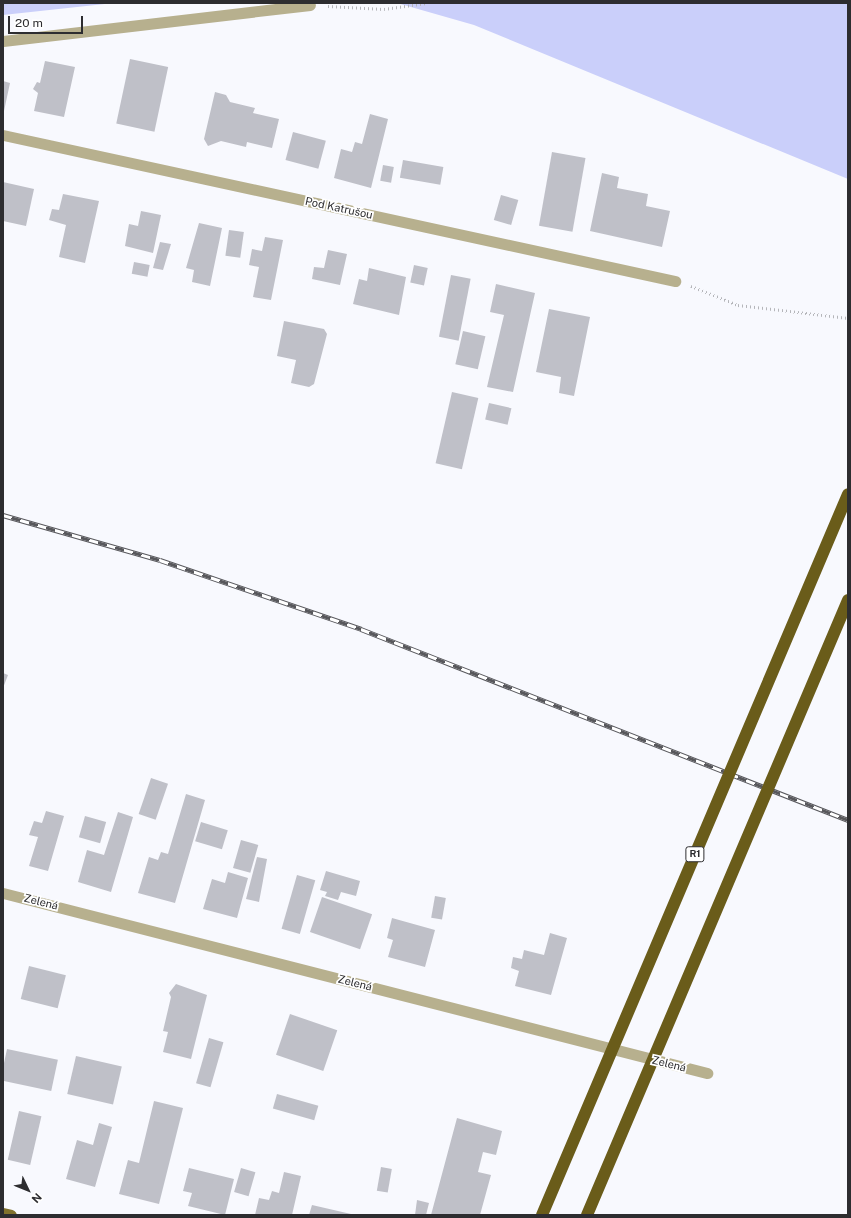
<!DOCTYPE html>
<html>
<head>
<meta charset="utf-8">
<style>
	body { margin:0 }
	#map { position:relative; width:851px; height:1218px; overflow:hidden; background:#f8f9fe; font-family:"Public Sans",sans-serif }
	div>[style] { position:absolute }
	.green>* { inset:0; background:#cacffa }
	.building>* { inset:0; background:#bfc0c8; transform-origin:0 0 }
	.path>* { height:2.5px; margin-top:-1.25px; transform-origin:0; background:repeating-linear-gradient(90deg,#b5b6ba 0 1px,transparent 0 4px) }
	.minor>* { height:11px; margin:-5.5px; padding:0 5.5px; transform-origin:5.5px; border-radius:5.5px; background:#b7b08e }
	.primary>* { height:11px; margin:-5.5px; padding:0 5.5px; transform-origin:5.5px; border-radius:5.5px; background:#81722d }
	.rail>* { height:4.5px; margin-top:-2.25px; transform-origin:0; background:repeating-linear-gradient(90deg,#fff 0 9px,#58585c 0 18px); box-sizing:border-box; border-block:1px solid #58585c }
	.motorway-bridge>* { height:12px; margin:-6px; padding:0 6px; transform-origin:6px; border-radius:6px; background:#6a5c1a }
	span { translate:-50% -50%; white-space:nowrap; text-align:center; line-height:1.15; -webkit-text-stroke:3.5px #fff; paint-order:stroke }
	.shield-label span { padding:1px 3px; background:#fff; border:1px solid; border-radius:3px; -webkit-text-stroke-width:0 }
	.shield-label { font-size:10px; color:#2d2d30; font-weight:700 }
	.street-label { font-size:11px; color:#2d2d30 }
	.frame { position:absolute; inset:0; border:4px solid #2d2d30; pointer-events:none }
	.north { position:absolute; left:8px; top:1170px; width:40px; height:40px; -webkit-text-stroke:3px #fff; paint-order:stroke; rotate:133deg; font-size:11px; font-weight:700; line-height:16px; text-align:center; color:#2d2d30 }
	.north::after { content:''; display:block; margin:auto; width:14px; height:18px; background:#2d2d30; clip-path:polygon(50% 0,100% 100%,50% 72%,0 100%) }
	.scale { position:absolute; left:8px; top:16px; width:75px; height:18px; box-sizing:border-box; border:2px solid #2d2d30; border-top:0; padding-left:5px; font-size:12px; line-height:14px; white-space:nowrap; color:#2d2d30; -webkit-text-stroke:3px #fff; paint-order:stroke }
</style>
</head>
<body>
<div id="map">
	<div class="green">
		<div style="clip-path:polygon(3px 3px,114px 3px,3px 15px)"></div>
		<div style="clip-path:polygon(397px 3px,848px 3px,848px 179px,474px 25px)"></div>
	</div>
	<div class="building">
		<div style="left:130px;top:59px;width:39px;height:66px;rotate:12deg"></div>
		<div style="clip-path:polygon(45px 61px,75px 67px,64px 117px,34px 111px,38px 93px,33px 89px,37px 82px,40px 83px)"></div>
		<div style="clip-path:polygon(3px 81px,10px 83px,4px 111px,3px 111px)"></div>
		<div style="clip-path:polygon(215px 92px,226px 95px,230px 102px,255px 108px,253px 113px,279px 119px,272px 148px,247px 142px,246px 147px,221px 141px,208px 146px,204px 139px)"></div>
		<div style="clip-path:polygon(370px 114px,388px 119px,371px 188px,334px 178px,341px 149px,352px 152px,355px 142px,362px 144px)"></div>
		<div style="left:293px;top:132px;width:34px;height:29px;rotate:15deg"></div>
		<div style="left:552px;top:152px;width:34px;height:75px;rotate:10deg"></div>
		<div style="left:403px;top:160px;width:41px;height:18px;rotate:10deg"></div>
		<div style="left:383px;top:165px;width:11px;height:16px;rotate:10deg"></div>
		<div style="clip-path:polygon(602px 173px,619px 177px,617px 188px,648px 194px,646px 206px,670px 211px,662px 247px,590px 231px)"></div>
		<div style="clip-path:polygon(3px 182px,34px 189px,26px 226px,3px 221px)"></div>
		<div style="clip-path:polygon(63px 194px,99px 201px,85px 263px,59px 257px,66px 225px,49px 220px,52px 209px,59px 210px)"></div>
		<div style="left:501px;top:195px;width:18px;height:26px;rotate:16deg"></div>
		<div style="clip-path:polygon(141px 211px,161px 215px,153px 253px,125px 246px,129px 224px,138px 226px)"></div>
		<div style="clip-path:polygon(199px 223px,222px 228px,210px 286px,192px 282px,194px 270px,186px 268px)"></div>
		<div style="left:229px;top:230px;width:15px;height:26px;rotate:8deg"></div>
		<div style="clip-path:polygon(265px 237px,283px 240px,271px 300px,253px 297px,259px 267px,249px 265px,252px 249px,262px 251px)"></div>
		<div style="clip-path:polygon(160px 242px,171px 244px,163px 270px,153px 268px)"></div>
		<div style="clip-path:polygon(328px 250px,347px 254px,340px 285px,312px 279px,314px 267px,324px 268px)"></div>
		<div style="left:134px;top:262px;width:16px;height:12px;rotate:11deg"></div>
		<div style="left:414px;top:265px;width:14px;height:18px;rotate:12deg"></div>
		<div style="clip-path:polygon(369px 268px,406px 277px,399px 315px,353px 304px,359px 279px,367px 281px)"></div>
		<div style="left:451px;top:275px;width:20px;height:63px;rotate:11deg"></div>
		<div style="clip-path:polygon(496px 284px,535px 293px,513px 392px,487px 387px,504px 315px,490px 312px)"></div>
		<div style="clip-path:polygon(549px 309px,590px 317px,574px 396px,559px 393px,561px 377px,536px 372px)"></div>
		<div style="clip-path:polygon(284px 321px,324px 329px,327px 334px,314px 384px,309px 387px,291px 383px,296px 360px,277px 356px)"></div>
		<div style="left:463px;top:331px;width:23px;height:34px;rotate:13deg"></div>
		<div style="left:452px;top:392px;width:27px;height:73px;rotate:13deg"></div>
		<div style="left:489px;top:403px;width:23px;height:17px;rotate:13deg"></div>
		<div style="clip-path:polygon(3px 673px,8px 675px,3px 688px)"></div>
		<div style="left:151px;top:778px;width:18px;height:38px;rotate:19deg"></div>
		<div style="clip-path:polygon(186px 794px,205px 800px,175px 903px,138px 893px,149px 857px,158px 860px,161px 852px,168px 854px)"></div>
		<div style="clip-path:polygon(46px 811px,64px 816px,48px 871px,29px 866px,38px 837px,29px 835px,34px 821px,42px 823px)"></div>
		<div style="clip-path:polygon(118px 812px,133px 817px,111px 892px,78px 882px,87px 850px,104px 855px)"></div>
		<div style="left:85px;top:816px;width:22px;height:22px;rotate:16deg"></div>
		<div style="left:201px;top:822px;width:28px;height:20px;rotate:17deg"></div>
		<div style="left:241px;top:840px;width:18px;height:29px;rotate:16deg"></div>
		<div style="clip-path:polygon(257px 857px,267px 859px,259px 902px,246px 899px)"></div>
		<div style="clip-path:polygon(326px 871px,360px 881px,356px 896px,341px 892px,338px 900px,325px 896px,327px 892px,320px 890px)"></div>
		<div style="clip-path:polygon(228px 872px,248px 878px,237px 918px,203px 909px,212px 879px,225px 883px)"></div>
		<div style="left:297px;top:875px;width:19px;height:56px;rotate:16deg"></div>
		<div style="left:435px;top:896px;width:11px;height:22px;rotate:10deg"></div>
		<div style="left:322px;top:897px;width:53px;height:37px;rotate:19deg"></div>
		<div style="clip-path:polygon(392px 918px,435px 930px,425px 967px,388px 957px,393px 940px,387px 938px)"></div>
		<div style="clip-path:polygon(550px 933px,567px 938px,551px 995px,515px 986px,519px 971px,511px 968px,513px 957px,522px 959px,524px 950px,544px 955px)"></div>
		<div style="left:29px;top:966px;width:38px;height:34px;rotate:14deg"></div>
		<div style="clip-path:polygon(176px 984px,207px 995px,191px 1059px,163px 1052px,168px 1032px,163px 1031px,171px 997px,169px 993px)"></div>
		<div style="left:290px;top:1014px;width:50px;height:43px;rotate:19deg"></div>
		<div style="left:209px;top:1038px;width:15px;height:47px;rotate:16deg"></div>
		<div style="left:7px;top:1049px;width:52px;height:32px;rotate:12deg"></div>
		<div style="left:76px;top:1056px;width:47px;height:39px;rotate:13deg"></div>
		<div style="left:277px;top:1094px;width:43px;height:15px;rotate:16deg"></div>
		<div style="clip-path:polygon(154px 1101px,183px 1108px,159px 1204px,119px 1194px,128px 1160px,139px 1163px)"></div>
		<div style="left:19px;top:1111px;width:23px;height:50px;rotate:13deg"></div>
		<div style="clip-path:polygon(457px 1118px,502px 1131px,496px 1155px,483px 1152px,478px 1172px,491px 1175px,480px 1215px,431px 1215px)"></div>
		<div style="clip-path:polygon(99px 1123px,112px 1127px,95px 1187px,66px 1179px,77px 1140px,93px 1145px)"></div>
		<div style="left:381px;top:1167px;width:11px;height:24px;rotate:10deg"></div>
		<div style="clip-path:polygon(189px 1168px,234px 1179px,225px 1215px,188px 1206px,192px 1193px,183px 1191px)"></div>
		<div style="left:241px;top:1168px;width:15px;height:25px;rotate:16deg"></div>
		<div style="clip-path:polygon(284px 1172px,301px 1176px,292px 1215px,255px 1215px,259px 1198px,269px 1200px,272px 1191px,279px 1193px)"></div>
		<div style="clip-path:polygon(417px 1200px,429px 1203px,426px 1215px,415px 1215px)"></div>
		<div style="clip-path:polygon(312px 1205px,351px 1214px,351px 1215px,309px 1215px)"></div>
	</div>
	<div class="path">
		<div style="left:328px;top:6px;width:56px;rotate:3.1deg"></div>
		<div style="left:384px;top:9px;width:43px;rotate:-7.9deg"></div>
		<div style="left:691px;top:286px;width:51px;rotate:22deg"></div>
		<div style="left:738px;top:305px;width:111px;rotate:6.7deg"></div>
	</div>
	<div class="minor">
		<div style="left:3px;top:41px;width:309px;rotate:-6.7deg"></div>
		<div style="left:3px;top:135px;width:688px;rotate:12.26deg"></div>
		<div style="left:3px;top:893px;width:727px;rotate:14.34deg"></div>
	</div>
	<div class="primary">
		<div style="left:3px;top:1213px;width:8px;rotate:14deg"></div>
	</div>
	<div class="rail">
		<div style="left:3px;top:515px;width:163px;rotate:16deg"></div>
		<div style="left:160px;top:560px;width:213px;rotate:18.9deg"></div>
		<div style="left:361px;top:629px;width:523px;rotate:21.41deg"></div>
	</div>
	<div class="motorway-bridge">
		<div style="left:542px;top:1215px;width:783px;rotate:-67deg"></div>
		<div style="left:587px;top:1215px;width:668px;rotate:-67deg"></div>
	</div>
	<div class="shield-label">
		<span style="left:695px;top:854px">R1</span>
	</div>
	<div class="street-label">
		<span style="left:339px;top:208px;rotate:12deg">Pod Katrušou</span>
		<span style="left:41px;top:902px;rotate:14deg">Zelená</span>
		<span style="left:355px;top:983px;rotate:14deg">Zelená</span>
		<span style="left:669px;top:1064px;rotate:14deg">Zelená</span>
	</div>
	<div class="frame"></div>
	<div class="north">N</div>
	<div class="scale">20 m</div>
</div>
</body>
</html>
